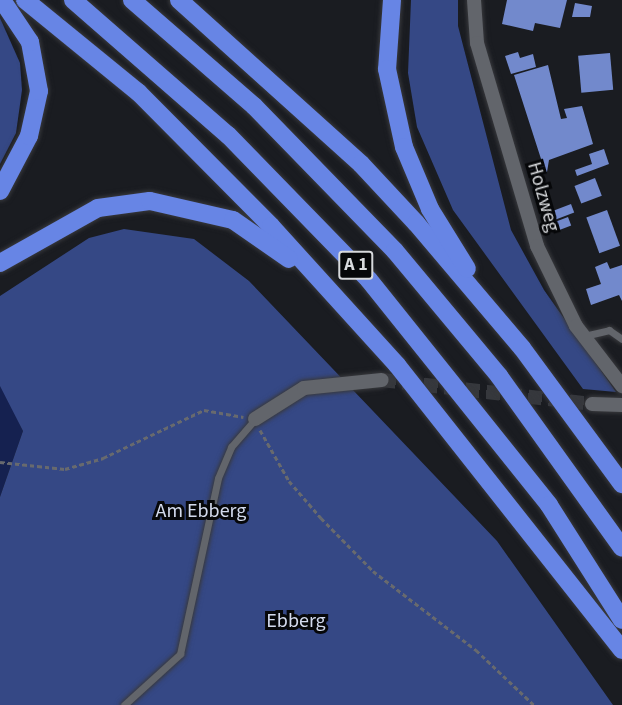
<!DOCTYPE html>
<html>
<head>
<meta charset="utf-8">
<style>
	body { margin:0 }
	#map { position:relative; width:622px; height:705px; overflow:hidden; background:#1a1c21; font-family:"Source Sans 3",sans-serif }
	div>[style] { position:absolute }
	.green>* { inset:0; background:#152150 }
	.forest>* { inset:0; background:#354885 }
	.building>* { inset:0; background:#7289cc; transform-origin:0 0 }
	.street-tunnel>* { height:14px; margin-top:-7px; transform-origin:0; background:repeating-linear-gradient(90deg,#36383d 0 14px,transparent 0 21px) }
	.path>* { height:3px; margin-top:-1.5px; transform-origin:0; background:repeating-linear-gradient(90deg,#686a6e 0 4.5px,transparent 0 7.5px) }
	.roads { filter:drop-shadow(0 0 2px #38393d) drop-shadow(0 0 2px #38393d) }
	.lane>* { height:7px; margin:-3.5px; padding:0 3.5px; transform-origin:3.5px; border-radius:3.5px; background:#62656b }
	.street>* { height:14px; margin:-7px; padding:0 7px; transform-origin:7px; border-radius:7px; background:#62656b }
	.highway>* { height:18px; margin:-9px; padding:0 9px; transform-origin:9px; border-radius:9px; background:#6785e5 }
	span { translate:-50% -50%; white-space:nowrap; text-align:center; line-height:1.15; -webkit-text-stroke:6px #060709; paint-order:stroke }
	.shield-label span { padding:2px 4px; background:#060709; border:2px solid; border-radius:4px; -webkit-text-stroke-width:0 }
	.shield-label { font-size:18px; color:#d7d9dc; font-weight:700 }
	.street-label { font-size:20px; color:#d7d9dc }
	.park-label { font-size:20px; color:#d3daed }
</style>
</head>
<body>
<div id="map">
	<div class="green">
		<div style="clip-path:polygon(1px 385px,23px 431px,0 497px,0 386px)"></div>
	</div>
	<div class="forest">
		<div style="clip-path:polygon(411px 0,458px 0,458px 26px,511px 230px,544px 290px,616px 392px,583px 389px,453px 210px,417px 127px,408px 73px)"></div>
		<div style="clip-path:polygon(0 18px,20px 63px,22px 90px,16px 133px,0 164px)"></div>
		<div style="clip-path:polygon(124px 229px,194px 239px,249px 281px,497px 541px,613px 705px,0 705px,0 497px,23px 431px,0 386px,0 296px,89px 238px)"></div>
	</div>
	<div class="building">
		<div style="clip-path:polygon(507px 0,567px 0,560px 28px,535px 23px,533px 31px,502px 24px)"></div>
		<div style="clip-path:polygon(575px 3px,592px 6px,590px 17px,572px 17px)"></div>
		<div style="clip-path:polygon(518px 52px,520px 58px,533px 54px,536px 67px,511px 74px,505px 56px)"></div>
		<div style="left:610px;top:53px;width:37px;height:32px;rotate:85deg"></div>
		<div style="clip-path:polygon(548px 65px,561px 119px,567px 118px,564px 109px,582px 106px,593px 144px,549px 160px,547px 172px,532px 177px,530px 169px,542px 162px,514px 75px)"></div>
		<div style="clip-path:polygon(604px 149px,609px 164px,577px 176px,575px 170px,592px 164px,589px 154px)"></div>
		<div style="left:595px;top:178px;width:19px;height:22px;rotate:69deg"></div>
		<div style="left:571px;top:204px;width:9px;height:19px;rotate:69deg"></div>
		<div style="left:607px;top:210px;width:38px;height:22px;rotate:70deg"></div>
		<div style="left:568px;top:217px;width:9px;height:14px;rotate:69deg"></div>
		<div style="clip-path:polygon(607px 262px,610px 269px,622px 265px,622px 301px,619px 295px,591px 305px,586px 289px,601px 284px,595px 267px)"></div>
	</div>
	<div class="street-tunnel">
		<div style="left:382px;top:380px;width:211px;rotate:6.5deg"></div>
	</div>
	<div class="path">
		<div style="left:260px;top:430px;width:59px;rotate:60.4deg"></div>
		<div style="left:289px;top:481px;width:49px;rotate:49.1deg"></div>
		<div style="left:321px;top:518px;width:74px;rotate:45.5deg"></div>
		<div style="left:373px;top:571px;width:130px;rotate:37.5deg"></div>
		<div style="left:476px;top:650px;width:80px;rotate:43.5deg"></div>
		<div style="left:0;top:462px;width:65px;rotate:6.1deg"></div>
		<div style="left:65px;top:469px;width:40px;rotate:-16deg"></div>
		<div style="left:103px;top:458px;width:112px;rotate:-25.4deg"></div>
		<div style="left:204px;top:410px;width:40px;rotate:10deg"></div>
	</div>
	<div class="roads">
		<div class="lane">
			<div style="left:584px;top:336px;width:26px;rotate:-13deg"></div>
			<div style="left:609px;top:330px;width:16px;rotate:35deg"></div>
			<div style="left:124px;top:705px;width:76px;rotate:-42.3deg"></div>
			<div style="left:180px;top:654px;width:180px;rotate:-77.8deg"></div>
			<div style="left:218px;top:478px;width:34px;rotate:-67deg"></div>
			<div style="left:231px;top:447px;width:37px;rotate:-49deg"></div>
		</div>
		<div class="street">
			<div style="left:474px;top:0;width:43px;rotate:86deg"></div>
			<div style="left:477px;top:43px;width:212px;rotate:73.5deg"></div>
			<div style="left:537px;top:246px;width:89px;rotate:64deg"></div>
			<div style="left:576px;top:326px;width:76px;rotate:52.5deg"></div>
			<div style="left:592px;top:404px;width:30px;rotate:2deg"></div>
			<div style="left:255px;top:419px;width:58px;rotate:-32.3deg"></div>
			<div style="left:304px;top:388px;width:78px;rotate:-5.9deg"></div>
		</div>
		<div class="highway">
			<div style="left:25px;top:0;width:146px;rotate:39.2deg"></div>
			<div style="left:138px;top:92px;width:189px;rotate:45.2deg"></div>
			<div style="left:271px;top:226px;width:188px;rotate:47.8deg"></div>
			<div style="left:397px;top:365px;width:363px;rotate:51.7deg"></div>
			<div style="left:73px;top:0;width:206px;rotate:41.1deg"></div>
			<div style="left:228px;top:135px;width:202px;rotate:45.8deg"></div>
			<div style="left:369px;top:280px;width:288px;rotate:51.3deg"></div>
			<div style="left:549px;top:505px;width:136px;rotate:57.6deg"></div>
			<div style="left:132px;top:0;width:162px;rotate:41deg"></div>
			<div style="left:254px;top:106px;width:202px;rotate:45.8deg"></div>
			<div style="left:395px;top:251px;width:163px;rotate:50.2deg"></div>
			<div style="left:499px;top:376px;width:211px;rotate:54.4deg"></div>
			<div style="left:179px;top:0;width:245px;rotate:42deg"></div>
			<div style="left:361px;top:164px;width:81px;rotate:47deg"></div>
			<div style="left:416px;top:223px;width:164px;rotate:49.7deg"></div>
			<div style="left:522px;top:348px;width:169px;rotate:53.7deg"></div>
			<div style="left:392px;top:0;width:69px;rotate:94.1deg"></div>
			<div style="left:387px;top:69px;width:80px;rotate:77.7deg"></div>
			<div style="left:404px;top:147px;width:67px;rotate:67.2deg"></div>
			<div style="left:430px;top:209px;width:70px;rotate:58.3deg"></div>
			<div style="left:0;top:191px;width:62px;rotate:-62.2deg"></div>
			<div style="left:29px;top:136px;width:46px;rotate:-77.5deg"></div>
			<div style="left:39px;top:91px;width:50px;rotate:-100.4deg"></div>
			<div style="left:30px;top:42px;width:50px;rotate:-123.7deg"></div>
			<div style="left:0;top:263px;width:112px;rotate:-29.3deg"></div>
			<div style="left:98px;top:208px;width:52px;rotate:-7.7deg"></div>
			<div style="left:150px;top:201px;width:85px;rotate:12.9deg"></div>
			<div style="left:233px;top:220px;width:68px;rotate:34.9deg"></div>
		</div>
	</div>
	<div class="shield-label">
		<span style="left:356px;top:265px">A 1</span>
	</div>
	<div class="street-label">
		<span style="left:543px;top:197px;rotate:74deg">Holzweg</span>
	</div>
	<div class="park-label">
		<span style="left:201px;top:511px">Am Ebberg</span>
		<span style="left:296px;top:621px">Ebberg</span>
	</div>
</div>
</body>
</html>
